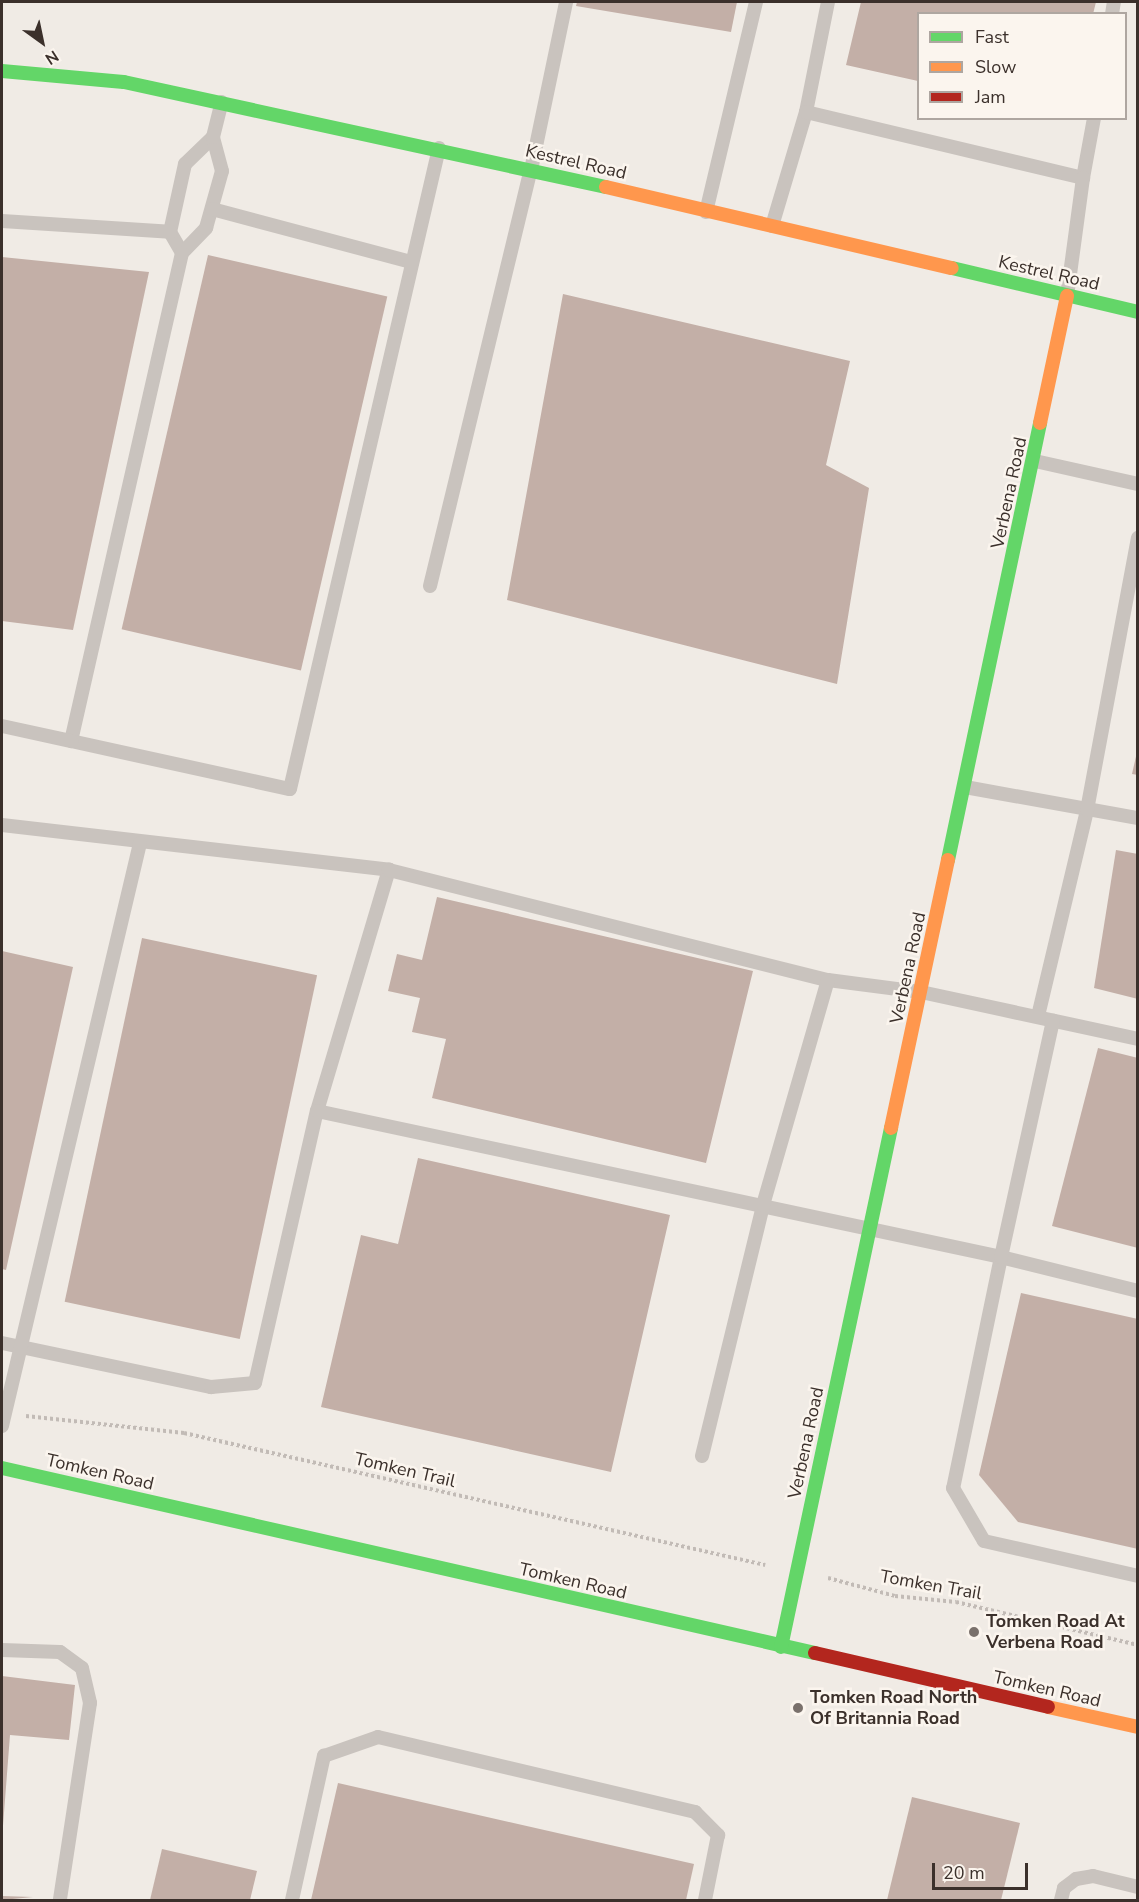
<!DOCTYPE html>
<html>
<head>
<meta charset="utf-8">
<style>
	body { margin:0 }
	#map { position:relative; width:1139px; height:1902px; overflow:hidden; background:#f0ebe5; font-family:"Nunito Sans",sans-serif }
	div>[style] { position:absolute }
	.building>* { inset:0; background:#c3afa7; transform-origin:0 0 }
	.path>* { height:4px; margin-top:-2px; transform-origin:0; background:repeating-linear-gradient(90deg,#c2bbb6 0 3px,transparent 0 6px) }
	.lane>* { height:14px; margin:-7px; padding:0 7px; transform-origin:7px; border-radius:7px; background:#c9c3be }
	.fast>* { height:14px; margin:-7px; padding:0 7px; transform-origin:7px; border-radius:7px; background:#63d668 }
	.slow>* { height:14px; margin:-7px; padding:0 7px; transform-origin:7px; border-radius:7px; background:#ff974d }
	.jam>* { height:14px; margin:-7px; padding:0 7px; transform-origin:7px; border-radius:7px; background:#b3261e }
	.dots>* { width:16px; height:16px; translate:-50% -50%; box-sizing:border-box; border:3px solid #fbf5ee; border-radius:50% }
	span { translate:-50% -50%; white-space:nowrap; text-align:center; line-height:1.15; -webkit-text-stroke:5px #fbf5ee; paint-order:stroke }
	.street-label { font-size:18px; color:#3b302b }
	.poi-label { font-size:18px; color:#3b302b; font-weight:700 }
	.left { translate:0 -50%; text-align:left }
	.frame { position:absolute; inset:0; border:3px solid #3b302b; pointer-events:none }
	.legend { position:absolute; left:917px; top:12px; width:210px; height:108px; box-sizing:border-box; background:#fbf5ee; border:2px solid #aea6a0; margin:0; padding:8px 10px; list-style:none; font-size:18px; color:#3b302b }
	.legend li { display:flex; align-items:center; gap:12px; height:30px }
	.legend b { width:30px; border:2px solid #aea6a0 }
	.north { position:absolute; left:12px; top:12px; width:60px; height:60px; -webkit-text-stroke:4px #fbf5ee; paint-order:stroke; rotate:147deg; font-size:16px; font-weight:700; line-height:24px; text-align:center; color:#3b302b }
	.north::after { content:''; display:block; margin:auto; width:21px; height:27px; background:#3b302b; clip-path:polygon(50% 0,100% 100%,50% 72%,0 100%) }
	.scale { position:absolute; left:932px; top:1863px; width:96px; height:27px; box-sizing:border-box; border:3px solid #3b302b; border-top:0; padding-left:8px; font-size:18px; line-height:21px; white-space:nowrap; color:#3b302b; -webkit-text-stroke:4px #fbf5ee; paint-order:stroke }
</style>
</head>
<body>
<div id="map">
	<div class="building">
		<div style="clip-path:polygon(577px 2px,737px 2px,731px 32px,576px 6px)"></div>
		<div style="clip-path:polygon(861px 2px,1096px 2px,1093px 14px,918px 14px,918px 81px,846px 65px)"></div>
		<div style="left:208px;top:255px;width:184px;height:384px;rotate:13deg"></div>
		<div style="clip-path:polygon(2px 257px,149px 272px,73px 630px,2px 621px)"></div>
		<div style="clip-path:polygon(563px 294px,850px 361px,826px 465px,869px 488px,837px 684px,507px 600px)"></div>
		<div style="clip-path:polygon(1137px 752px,1138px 752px,1138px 775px,1132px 774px)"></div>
		<div style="clip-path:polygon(1116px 850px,1138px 854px,1138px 999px,1094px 988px)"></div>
		<div style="clip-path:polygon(437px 897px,753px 971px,706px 1163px,432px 1098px,446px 1039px,412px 1032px,420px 998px,388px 991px,397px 954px,422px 960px)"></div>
		<div style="left:142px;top:938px;width:179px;height:372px;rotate:12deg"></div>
		<div style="clip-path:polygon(2px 951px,73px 967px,6px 1270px,2px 1269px)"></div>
		<div style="clip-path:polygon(1098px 1048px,1138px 1058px,1138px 1248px,1052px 1226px)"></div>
		<div style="clip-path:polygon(418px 1158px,670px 1215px,611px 1472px,321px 1407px,361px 1235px,398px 1244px)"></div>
		<div style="clip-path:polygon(1021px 1293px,1138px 1319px,1138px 1549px,1018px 1522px,979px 1475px)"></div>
		<div style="clip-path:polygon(2px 1676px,75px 1685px,69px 1740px,10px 1735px,3px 1826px)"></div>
		<div style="clip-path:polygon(338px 1783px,694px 1864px,686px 1900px,311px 1900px)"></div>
		<div style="clip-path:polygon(912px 1797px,1020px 1823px,1001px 1900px,887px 1900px)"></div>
		<div style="clip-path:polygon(162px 1849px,257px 1871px,250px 1900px,150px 1900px)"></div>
		<div style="clip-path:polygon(2px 1896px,33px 1897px,2px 1900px)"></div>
	</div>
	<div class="path">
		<div style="left:26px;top:1416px;width:159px;rotate:6.1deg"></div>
		<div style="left:184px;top:1433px;width:596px;rotate:12.8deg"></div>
		<div style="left:828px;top:1578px;width:69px;rotate:15deg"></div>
		<div style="left:895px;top:1596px;width:61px;rotate:5.6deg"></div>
		<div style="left:956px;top:1602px;width:187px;rotate:13.3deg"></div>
	</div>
	<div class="lane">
		<div style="left:1112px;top:14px;width:12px;rotate:-81deg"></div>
		<div style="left:806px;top:112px;width:112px;rotate:-78.7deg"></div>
		<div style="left:213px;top:137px;width:39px;rotate:136deg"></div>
		<div style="left:185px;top:164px;width:70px;rotate:102.4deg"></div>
		<div style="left:170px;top:232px;width:24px;rotate:60deg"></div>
		<div style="left:182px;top:253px;width:35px;rotate:-46deg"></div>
		<div style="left:206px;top:228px;width:59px;rotate:-74.3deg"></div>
		<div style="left:222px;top:171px;width:35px;rotate:-105deg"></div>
		<div style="left:213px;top:137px;width:36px;rotate:-76deg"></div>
		<div style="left:1083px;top:178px;width:61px;rotate:-79.6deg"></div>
		<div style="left:212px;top:209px;width:206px;rotate:14.9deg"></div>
		<div style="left:706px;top:212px;width:216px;rotate:-76.6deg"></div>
		<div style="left:2px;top:221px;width:168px;rotate:3.7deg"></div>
		<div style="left:772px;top:226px;width:119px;rotate:-73.4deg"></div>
		<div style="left:806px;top:112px;width:285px;rotate:13.4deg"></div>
		<div style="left:1083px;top:178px;width:119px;rotate:97.7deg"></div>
		<div style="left:182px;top:253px;width:500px;rotate:102.81deg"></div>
		<div style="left:71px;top:741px;width:224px;rotate:12.4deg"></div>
		<div style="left:290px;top:789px;width:658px;rotate:-76.91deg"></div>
		<div style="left:1035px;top:461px;width:106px;rotate:12.6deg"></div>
		<div style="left:430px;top:586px;width:428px;rotate:-76.4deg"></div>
		<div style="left:531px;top:170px;width:172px;rotate:-78.2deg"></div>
		<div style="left:2px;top:726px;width:71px;rotate:12.3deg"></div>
		<div style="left:965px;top:787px;width:176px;rotate:10.2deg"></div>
		<div style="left:2px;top:825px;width:390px;rotate:6.6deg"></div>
		<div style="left:1038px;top:1016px;width:212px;rotate:-76.6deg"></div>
		<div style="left:1087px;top:810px;width:277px;rotate:-79.4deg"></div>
		<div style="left:317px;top:1111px;width:252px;rotate:-73.4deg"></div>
		<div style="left:389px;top:870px;width:453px;rotate:14.1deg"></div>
		<div style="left:828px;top:980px;width:94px;rotate:7.4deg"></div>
		<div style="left:921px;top:992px;width:222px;rotate:12.2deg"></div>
		<div style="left:1138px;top:1291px;width:141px;rotate:-166.1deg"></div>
		<div style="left:1001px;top:1257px;width:236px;rotate:101.7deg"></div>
		<div style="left:953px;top:1488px;width:61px;rotate:59.7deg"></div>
		<div style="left:984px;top:1541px;width:158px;rotate:12.8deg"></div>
		<div style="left:2px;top:1343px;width:214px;rotate:11.9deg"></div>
		<div style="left:211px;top:1387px;width:44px;rotate:-5.2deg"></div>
		<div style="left:255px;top:1383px;width:279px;rotate:-77.2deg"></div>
		<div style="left:317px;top:1111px;width:699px;rotate:12.05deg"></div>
		<div style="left:1001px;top:1257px;width:242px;rotate:-77.6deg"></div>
		<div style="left:2px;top:1426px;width:599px;rotate:-76.68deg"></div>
		<div style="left:702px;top:1456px;width:258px;rotate:-76.3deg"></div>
		<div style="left:763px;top:1205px;width:234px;rotate:-73.9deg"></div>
		<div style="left:2px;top:1650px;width:58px;rotate:2deg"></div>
		<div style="left:60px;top:1652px;width:27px;rotate:36deg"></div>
		<div style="left:82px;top:1668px;width:36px;rotate:77deg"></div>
		<div style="left:90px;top:1703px;width:199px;rotate:98.7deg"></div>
		<div style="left:292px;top:1900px;width:148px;rotate:-77.5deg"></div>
		<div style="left:324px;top:1756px;width:57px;rotate:-19.4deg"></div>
		<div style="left:378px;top:1737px;width:326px;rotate:13.3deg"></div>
		<div style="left:695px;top:1812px;width:33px;rotate:45deg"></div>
		<div style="left:718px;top:1835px;width:66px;rotate:101.3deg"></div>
		<div style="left:1061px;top:1900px;width:12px;rotate:-76deg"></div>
		<div style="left:1064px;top:1888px;width:15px;rotate:-37deg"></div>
		<div style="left:1076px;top:1879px;width:17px;rotate:-10deg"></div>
		<div style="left:1093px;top:1876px;width:46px;rotate:13.7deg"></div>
	</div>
	<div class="fast">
		<div style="left:2px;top:71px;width:122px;rotate:5.2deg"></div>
		<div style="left:124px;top:82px;width:493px;rotate:12.3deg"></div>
		<div style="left:952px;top:268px;width:191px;rotate:13.3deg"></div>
		<div style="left:948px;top:860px;width:447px;rotate:-78.1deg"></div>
		<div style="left:2px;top:1468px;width:834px;rotate:12.82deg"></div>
		<div style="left:781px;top:1647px;width:531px;rotate:-78.03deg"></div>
	</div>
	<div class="slow">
		<div style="left:606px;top:187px;width:355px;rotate:13.2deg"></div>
		<div style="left:1040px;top:423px;width:130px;rotate:-78deg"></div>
		<div style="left:891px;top:1128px;width:274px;rotate:-78deg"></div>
		<div style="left:1048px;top:1707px;width:92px;rotate:12.5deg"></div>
	</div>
	<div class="jam">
		<div style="left:815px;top:1653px;width:239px;rotate:13deg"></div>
	</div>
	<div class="dots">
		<div style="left:974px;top:1632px;background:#7a716c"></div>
		<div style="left:798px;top:1708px;background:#7a716c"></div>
	</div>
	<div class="street-label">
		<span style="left:576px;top:162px;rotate:13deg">Kestrel Road</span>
		<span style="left:1049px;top:273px;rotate:13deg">Kestrel Road</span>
		<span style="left:1009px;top:493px;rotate:-78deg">Verbena Road</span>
		<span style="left:908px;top:968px;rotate:-78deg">Verbena Road</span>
		<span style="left:806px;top:1443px;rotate:-78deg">Verbena Road</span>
		<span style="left:405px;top:1470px;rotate:13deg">Tomken Trail</span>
		<span style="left:100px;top:1472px;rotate:13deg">Tomken Road</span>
		<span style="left:573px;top:1581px;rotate:13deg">Tomken Road</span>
		<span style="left:931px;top:1585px;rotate:10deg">Tomken Trail</span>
		<span style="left:1047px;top:1689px;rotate:13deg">Tomken Road</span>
	</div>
	<div class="poi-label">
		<span class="left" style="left:986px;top:1632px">Tomken Road At<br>Verbena Road</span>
		<span class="left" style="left:810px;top:1708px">Tomken Road North<br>Of Britannia Road</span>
	</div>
	<div class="frame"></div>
	<ul class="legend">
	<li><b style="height:8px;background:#63d668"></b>Fast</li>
	<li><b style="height:8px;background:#ff974d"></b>Slow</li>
	<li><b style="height:8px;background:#b3261e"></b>Jam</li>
	</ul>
	<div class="north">N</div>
	<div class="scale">20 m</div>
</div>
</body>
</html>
